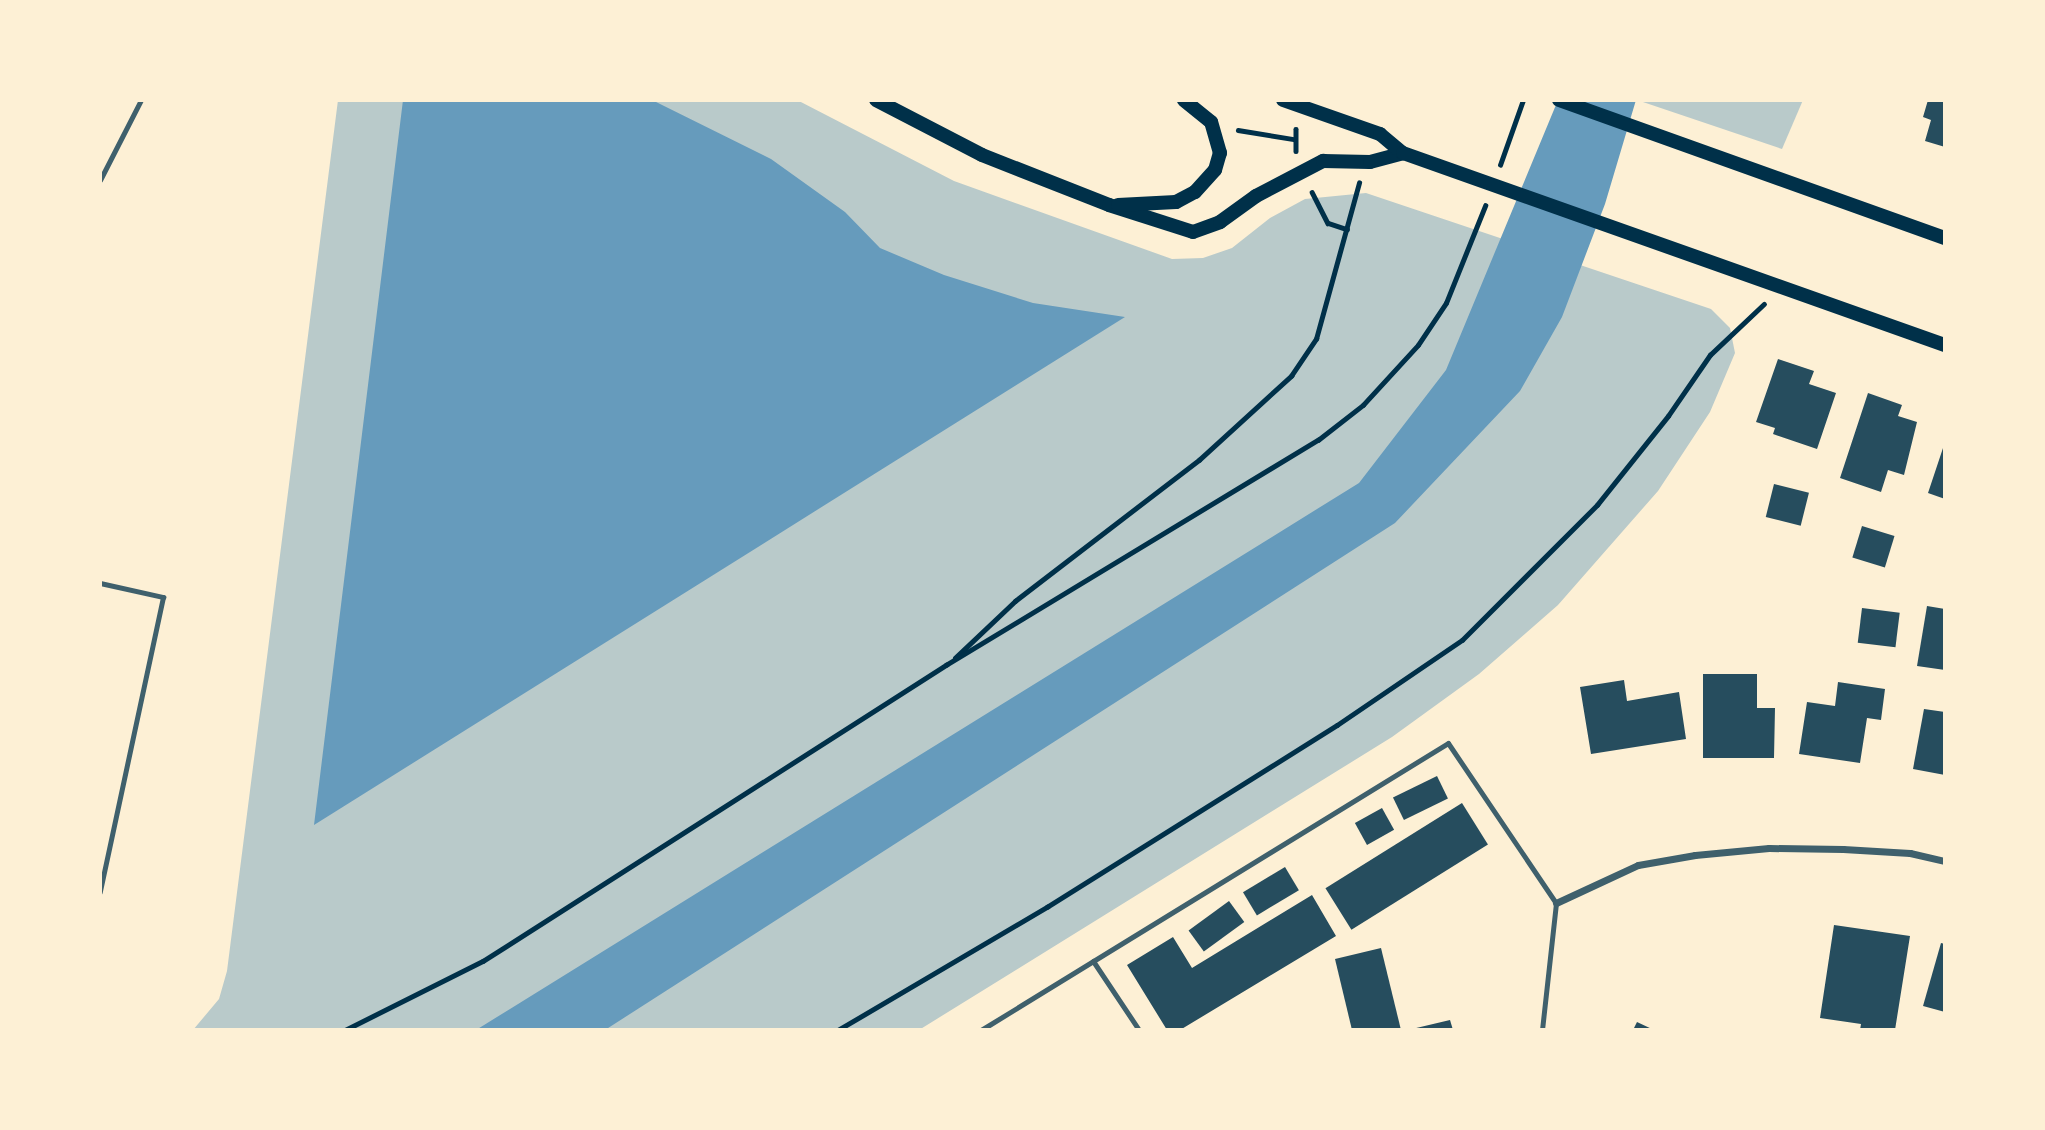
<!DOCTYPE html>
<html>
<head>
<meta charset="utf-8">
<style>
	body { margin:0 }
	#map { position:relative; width:2045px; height:1130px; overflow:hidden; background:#fdf0d5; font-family:"Fira Sans",sans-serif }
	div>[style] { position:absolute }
	.green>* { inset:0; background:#b9caca }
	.water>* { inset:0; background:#669bbc }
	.building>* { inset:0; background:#264d5e; transform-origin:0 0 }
	.path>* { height:4.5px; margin:-2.25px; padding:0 2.25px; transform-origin:2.25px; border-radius:2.25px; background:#003049 }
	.service>* { height:5px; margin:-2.5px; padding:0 2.5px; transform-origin:2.5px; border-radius:2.5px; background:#3f606c }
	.minor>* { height:7px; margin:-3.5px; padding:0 3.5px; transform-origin:3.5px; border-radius:3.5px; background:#3f606c }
	.secondary>* { height:14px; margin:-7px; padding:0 7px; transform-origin:7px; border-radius:7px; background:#003049 }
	span { translate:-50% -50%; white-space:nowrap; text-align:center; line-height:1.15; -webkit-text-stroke:6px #fdf0d5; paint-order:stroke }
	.frame { position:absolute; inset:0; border:102px solid #fdf0d5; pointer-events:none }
</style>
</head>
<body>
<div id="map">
	<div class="green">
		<div style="clip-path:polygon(338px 100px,797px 100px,954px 181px,1172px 259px,1203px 258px,1232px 248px,1270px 218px,1305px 199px,1366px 193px,1711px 309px,1730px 328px,1735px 353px,1710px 412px,1658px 491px,1558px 605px,1479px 674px,1392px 737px,919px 1030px,193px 1030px,219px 999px,227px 971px)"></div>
		<div style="clip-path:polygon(1637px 100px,1803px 100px,1782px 149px)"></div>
	</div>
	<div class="water">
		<div style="clip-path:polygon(403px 100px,652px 100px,771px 159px,845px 212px,880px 248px,944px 275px,1033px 303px,1125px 317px,314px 825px)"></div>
		<div style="clip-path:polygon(1558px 100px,1636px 100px,1605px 204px,1562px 317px,1520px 391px,1395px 523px,605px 1030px,476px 1030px,1359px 483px,1446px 370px)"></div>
	</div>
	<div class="building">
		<div style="clip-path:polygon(1928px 100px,1945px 100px,1945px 147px,1925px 141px,1931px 120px,1923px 117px)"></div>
		<div style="clip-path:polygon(1778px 359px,1814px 371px,1809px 384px,1836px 393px,1817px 449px,1773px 434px,1775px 428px,1756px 422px)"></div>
		<div style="clip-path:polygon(1868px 393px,1902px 405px,1898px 416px,1917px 422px,1904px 475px,1888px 470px,1881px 492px,1840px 478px)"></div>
		<div style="clip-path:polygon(1945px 442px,1945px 499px,1928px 493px)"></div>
		<div style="left:1774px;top:484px;width:36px;height:34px;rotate:14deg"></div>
		<div style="left:1862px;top:526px;width:34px;height:33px;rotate:17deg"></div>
		<div style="clip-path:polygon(1927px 606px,1945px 609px,1945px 670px,1917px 666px)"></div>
		<div style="left:1862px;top:608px;width:38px;height:35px;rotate:7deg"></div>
		<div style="clip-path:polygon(1703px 674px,1757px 674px,1757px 708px,1775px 708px,1774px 758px,1703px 758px)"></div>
		<div style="clip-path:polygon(1624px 680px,1627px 701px,1679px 692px,1686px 739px,1591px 754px,1580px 687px)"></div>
		<div style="clip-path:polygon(1838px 682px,1885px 689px,1881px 720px,1867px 718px,1860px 763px,1799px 754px,1807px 702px,1835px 706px)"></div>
		<div style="clip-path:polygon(1924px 709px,1945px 712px,1945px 775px,1913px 769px)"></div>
		<div style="left:1437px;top:776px;width:25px;height:49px;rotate:64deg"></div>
		<div style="left:1462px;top:803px;width:49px;height:161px;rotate:58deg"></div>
		<div style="left:1382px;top:808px;width:25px;height:31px;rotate:61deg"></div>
		<div style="left:1285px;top:867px;width:27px;height:49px;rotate:59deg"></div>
		<div style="clip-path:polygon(1312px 895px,1336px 936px,1180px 1030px,1167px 1030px,1127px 965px,1173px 937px,1192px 968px)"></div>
		<div style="left:1229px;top:901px;width:26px;height:50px;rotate:54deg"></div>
		<div style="clip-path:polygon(1834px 925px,1910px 936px,1895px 1030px,1860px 1030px,1861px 1024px,1820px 1018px)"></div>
		<div style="clip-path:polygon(1941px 943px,1945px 944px,1945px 1012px,1923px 1006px)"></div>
		<div style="clip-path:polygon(1381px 948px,1401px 1030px,1352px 1030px,1335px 959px)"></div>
		<div style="clip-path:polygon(1450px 1020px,1453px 1030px,1412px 1030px,1412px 1029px)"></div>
		<div style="clip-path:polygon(1637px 1022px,1654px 1030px,1633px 1030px)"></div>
	</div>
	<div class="path">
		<div style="left:1296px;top:129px;width:22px;rotate:90deg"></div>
		<div style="left:1238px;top:130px;width:56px;rotate:9.3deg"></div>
		<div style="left:1500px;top:165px;width:69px;rotate:-70.5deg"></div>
		<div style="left:1312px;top:192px;width:35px;rotate:63deg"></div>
		<div style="left:1328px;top:223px;width:20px;rotate:18deg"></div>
		<div style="left:955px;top:658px;width:83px;rotate:-43.5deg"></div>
		<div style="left:1015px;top:601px;width:232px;rotate:-37.5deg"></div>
		<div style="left:1199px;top:460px;width:125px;rotate:-42.4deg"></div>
		<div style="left:1291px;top:376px;width:45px;rotate:-56deg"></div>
		<div style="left:1316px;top:339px;width:162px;rotate:-74.6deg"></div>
		<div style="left:345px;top:1030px;width:154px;rotate:-26.6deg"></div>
		<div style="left:483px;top:961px;width:550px;rotate:-32.59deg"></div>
		<div style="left:946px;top:665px;width:435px;rotate:-31.2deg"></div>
		<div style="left:1318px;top:440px;width:57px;rotate:-37.9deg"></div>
		<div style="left:1363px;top:405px;width:81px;rotate:-47.5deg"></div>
		<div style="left:1418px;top:345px;width:50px;rotate:-56.3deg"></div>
		<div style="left:1446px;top:303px;width:105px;rotate:-68.1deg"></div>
		<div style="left:838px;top:1030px;width:243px;rotate:-30.5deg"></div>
		<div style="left:1047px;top:907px;width:342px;rotate:-32.1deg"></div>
		<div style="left:1337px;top:725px;width:151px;rotate:-34.2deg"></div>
		<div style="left:1462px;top:640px;width:191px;rotate:-45deg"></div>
		<div style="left:1597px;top:505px;width:114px;rotate:-51.4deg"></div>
		<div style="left:1668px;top:416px;width:74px;rotate:-55.5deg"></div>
		<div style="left:1710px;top:355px;width:74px;rotate:-43.4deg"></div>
	</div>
	<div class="service">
		<div style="left:100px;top:180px;width:90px;rotate:-62.9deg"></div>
		<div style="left:100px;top:583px;width:65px;rotate:12.5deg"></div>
		<div style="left:163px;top:597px;width:302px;rotate:102.1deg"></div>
		<div style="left:1093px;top:961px;width:83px;rotate:56.3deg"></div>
		<div style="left:981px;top:1030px;width:548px;rotate:-31.57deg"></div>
		<div style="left:1448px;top:743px;width:193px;rotate:56deg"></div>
		<div style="left:1556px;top:903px;width:128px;rotate:96.3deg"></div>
	</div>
	<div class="minor">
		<div style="left:1556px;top:903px;width:90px;rotate:-24.9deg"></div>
		<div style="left:1638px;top:865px;width:58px;rotate:-10deg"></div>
		<div style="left:1695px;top:855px;width:74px;rotate:-5.4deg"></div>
		<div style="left:1769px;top:848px;width:74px;rotate:0.8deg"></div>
		<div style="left:1843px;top:849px;width:67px;rotate:3.4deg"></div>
		<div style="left:1910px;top:853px;width:36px;rotate:13deg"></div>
	</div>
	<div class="secondary">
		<div style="left:876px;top:100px;width:119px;rotate:27.4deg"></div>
		<div style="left:982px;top:155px;width:136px;rotate:21.5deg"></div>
		<div style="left:1109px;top:205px;width:88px;rotate:17.8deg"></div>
		<div style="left:1193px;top:232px;width:29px;rotate:-20deg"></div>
		<div style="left:1220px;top:222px;width:44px;rotate:-35.8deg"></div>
		<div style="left:1256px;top:196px;width:76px;rotate:-27.6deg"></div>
		<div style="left:1323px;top:161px;width:47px;rotate:1.2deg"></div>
		<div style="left:1370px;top:162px;width:34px;rotate:-15deg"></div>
		<div style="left:1283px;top:100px;width:103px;rotate:19.3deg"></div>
		<div style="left:1380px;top:134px;width:30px;rotate:40deg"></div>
		<div style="left:1403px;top:153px;width:575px;rotate:19.51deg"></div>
		<div style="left:1559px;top:100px;width:410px;rotate:19.7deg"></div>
		<div style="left:1118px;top:205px;width:58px;rotate:-3deg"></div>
		<div style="left:1176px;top:202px;width:21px;rotate:-28deg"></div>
		<div style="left:1195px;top:192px;width:30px;rotate:-48deg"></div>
		<div style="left:1215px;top:170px;width:18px;rotate:-74deg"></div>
		<div style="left:1220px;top:153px;width:32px;rotate:-106deg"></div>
		<div style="left:1211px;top:122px;width:35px;rotate:-141deg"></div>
	</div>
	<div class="frame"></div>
</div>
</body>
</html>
